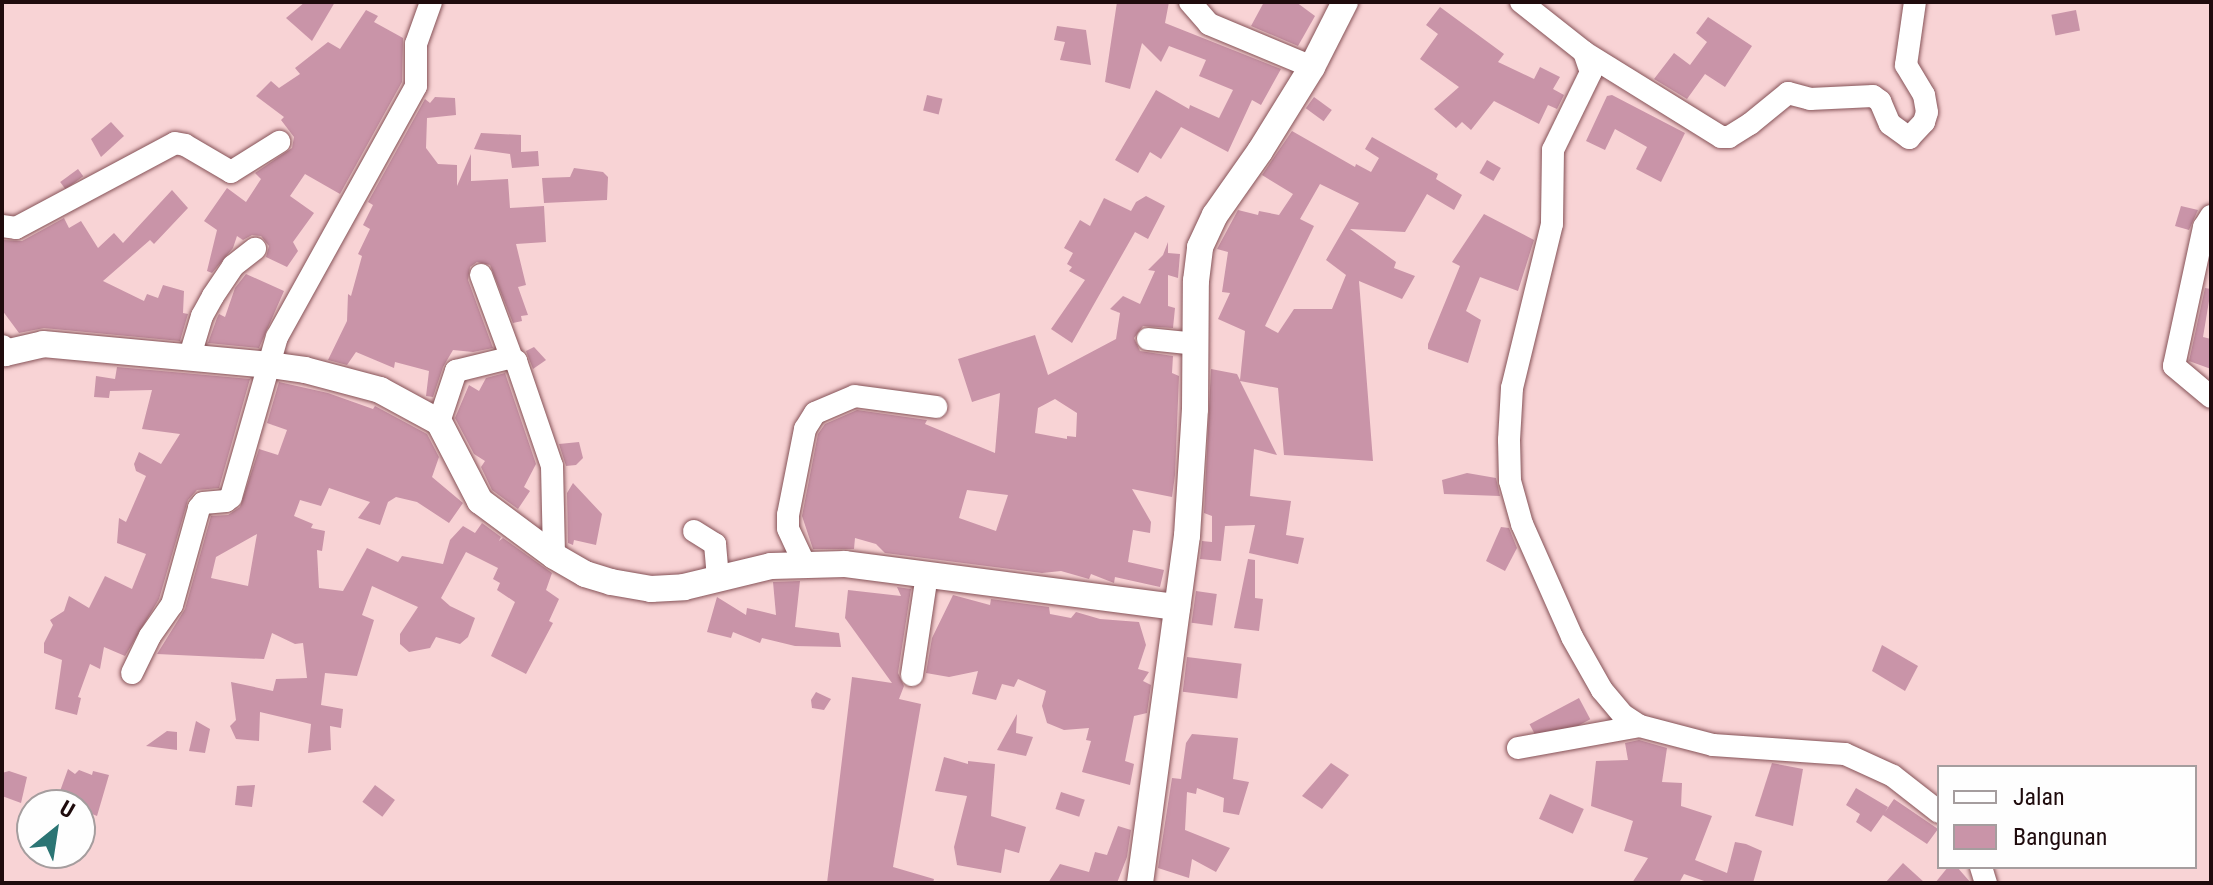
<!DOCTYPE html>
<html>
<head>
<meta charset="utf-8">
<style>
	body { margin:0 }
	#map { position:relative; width:2213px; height:885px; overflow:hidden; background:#f8d3d5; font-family:"Roboto Condensed",sans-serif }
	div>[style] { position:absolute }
	.building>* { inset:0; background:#c994a8; transform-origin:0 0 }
	.roads { filter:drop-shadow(0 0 2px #855257) drop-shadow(0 0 2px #855257) }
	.minor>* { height:22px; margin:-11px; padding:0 11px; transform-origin:11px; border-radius:11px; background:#fff }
	.tertiary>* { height:26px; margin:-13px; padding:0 13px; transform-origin:13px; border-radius:13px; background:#fff }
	span { translate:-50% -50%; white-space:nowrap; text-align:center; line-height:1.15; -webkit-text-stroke:7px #fefefe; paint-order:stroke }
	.frame { position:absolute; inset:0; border:4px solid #1f0b0d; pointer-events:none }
	.legend { position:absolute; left:1937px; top:765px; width:260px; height:104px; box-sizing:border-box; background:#fefefe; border:2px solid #a59d9e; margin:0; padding:10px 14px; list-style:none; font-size:24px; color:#1f0b0d }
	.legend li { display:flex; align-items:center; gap:16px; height:40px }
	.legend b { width:40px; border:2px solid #a59d9e }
	.north { position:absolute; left:16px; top:789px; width:80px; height:80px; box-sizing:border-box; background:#fefefe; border:2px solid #a59d9e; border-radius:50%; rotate:30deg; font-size:22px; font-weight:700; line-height:32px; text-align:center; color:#1f0b0d }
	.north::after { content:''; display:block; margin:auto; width:28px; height:36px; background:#2b7574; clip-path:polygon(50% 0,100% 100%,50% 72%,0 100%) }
</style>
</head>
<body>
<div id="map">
	<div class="building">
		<div style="clip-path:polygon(305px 2px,335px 2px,312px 41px,286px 18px)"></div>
		<div style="clip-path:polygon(1117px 2px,1169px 2px,1165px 23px,1281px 69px,1261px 105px,1252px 100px,1228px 152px,1181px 127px,1161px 159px,1150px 152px,1138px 173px,1115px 160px,1156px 90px,1189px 109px,1190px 105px,1219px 118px,1233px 90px,1199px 76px,1206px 60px,1169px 46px,1161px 62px,1142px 43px,1130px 89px,1105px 82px)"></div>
		<div style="clip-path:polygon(1264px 2px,1296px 2px,1315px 16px,1298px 46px,1251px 26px)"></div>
		<div style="clip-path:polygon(1440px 7px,1504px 54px,1498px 62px,1534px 79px,1540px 67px,1560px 77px,1553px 89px,1564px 95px,1557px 109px,1548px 105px,1539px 124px,1494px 101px,1471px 130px,1462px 122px,1456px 128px,1434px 109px,1459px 87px,1420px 59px,1438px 34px,1426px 25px)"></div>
		<div style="clip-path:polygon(366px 10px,378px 16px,374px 22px,403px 38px,402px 82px,340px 194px,305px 174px,290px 196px,314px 213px,293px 242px,298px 251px,287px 267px,266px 257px,269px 246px,261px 236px,252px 235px,243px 240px,237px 236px,233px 248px,212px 273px,207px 271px,217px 230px,204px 221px,227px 188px,246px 202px,261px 179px,255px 173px,292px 148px,294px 137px,281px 120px,284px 117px,256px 96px,271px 81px,279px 88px,300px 74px,295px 68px,328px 42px,340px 49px)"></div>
		<div style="left:2076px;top:10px;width:21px;height:25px;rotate:79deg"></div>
		<div style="clip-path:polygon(1708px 17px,1752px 46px,1725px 87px,1705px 74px,1687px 99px,1654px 79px,1674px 53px,1690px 65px,1707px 42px,1696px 33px)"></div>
		<div style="clip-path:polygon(1057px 26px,1086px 30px,1091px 65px,1060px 60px,1065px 42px,1054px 40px)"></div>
		<div style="left:927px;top:95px;width:16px;height:16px;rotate:14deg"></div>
		<div style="clip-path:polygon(1612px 95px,1685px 133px,1661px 182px,1636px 169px,1647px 147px,1615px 129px,1605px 150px,1586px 141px,1607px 96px)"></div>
		<div style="clip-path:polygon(435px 97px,455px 98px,456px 115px,427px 118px,426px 148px,438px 164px,457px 165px,457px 186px,471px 154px,471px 181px,508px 179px,510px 208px,544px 206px,546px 242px,516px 244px,526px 285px,518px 287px,528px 315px,521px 316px,522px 321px,513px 323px,490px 265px,477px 262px,470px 267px,468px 280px,493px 348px,473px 352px,453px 350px,443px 367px,433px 397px,426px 396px,429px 371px,395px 362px,394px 368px,356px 352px,347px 365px,328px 360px,347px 321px,348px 294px,351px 296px,362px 256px,358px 254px,370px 229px,363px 225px,373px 205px,368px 202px,425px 99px,430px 103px)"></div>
		<div style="left:1314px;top:97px;width:22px;height:14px;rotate:36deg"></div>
		<div style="clip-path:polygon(111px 122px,124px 136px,101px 157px,91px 139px)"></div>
		<div style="clip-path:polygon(evenodd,1292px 131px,1355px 167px,1356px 164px,1371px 172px,1379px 158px,1365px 149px,1372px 137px,1438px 174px,1436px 179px,1462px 195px,1454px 210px,1427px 194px,1405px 232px,1350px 229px,1396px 262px,1394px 268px,1415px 276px,1402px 299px,1359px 281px,1373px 461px,1284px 455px,1278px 388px,1240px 381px,1277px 455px,1254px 449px,1250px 496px,1291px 501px,1286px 535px,1304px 538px,1298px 564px,1249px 553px,1255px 525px,1225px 526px,1221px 561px,1200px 559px,1202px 541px,1212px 542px,1212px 516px,1204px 513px,1211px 369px,1237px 374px,1240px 380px,1245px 331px,1218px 319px,1230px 293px,1222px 292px,1228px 252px,1217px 249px,1238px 210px,1258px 215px,1259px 211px,1279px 215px,1293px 194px,1262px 175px,1292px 131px,1320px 184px,1359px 203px,1326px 260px,1346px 275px,1332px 309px,1294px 309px,1278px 333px,1265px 326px,1314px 226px,1300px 219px,1320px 184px)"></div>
		<div style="clip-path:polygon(481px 133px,521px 135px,521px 152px,538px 151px,539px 166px,512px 168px,510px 154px,474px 149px)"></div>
		<div style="left:1487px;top:160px;width:16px;height:15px;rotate:30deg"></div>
		<div style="clip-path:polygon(574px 168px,603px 172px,608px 177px,607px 200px,544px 203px,542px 178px,570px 177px)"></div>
		<div style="left:78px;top:169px;width:9px;height:22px;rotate:54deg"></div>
		<div style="clip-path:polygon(172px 190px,188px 208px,154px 244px,150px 240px,103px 281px,144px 301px,147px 294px,158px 298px,163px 285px,184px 291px,183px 313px,188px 314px,180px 341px,44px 328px,19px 333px,2px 310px,2px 240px,22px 241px,64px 218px,69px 228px,81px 221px,98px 248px,114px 233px,123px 243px)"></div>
		<div style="clip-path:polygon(1146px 196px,1165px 206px,1148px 239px,1135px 232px,1072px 343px,1051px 329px,1085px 280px,1069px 271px,1072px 267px,1067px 264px,1073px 253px,1064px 248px,1080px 220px,1090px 226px,1104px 198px,1131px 211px,1136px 202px)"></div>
		<div style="clip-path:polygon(2181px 206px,2198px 210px,2189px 230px,2175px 226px)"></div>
		<div style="clip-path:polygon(1484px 214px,1534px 240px,1518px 291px,1480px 277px,1466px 311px,1481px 320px,1468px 363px,1428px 349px,1428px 344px,1460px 266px,1452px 262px)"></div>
		<div style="clip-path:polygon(evenodd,1168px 242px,1168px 253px,1180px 254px,1178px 278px,1168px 275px,1168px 306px,1175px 308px,1173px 328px,1143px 326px,1134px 338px,1140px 351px,1173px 356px,1172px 373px,1179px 376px,1175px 475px,1172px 497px,1132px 489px,1151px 522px,1150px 533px,1133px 530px,1128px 562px,1164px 570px,1160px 587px,1115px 577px,1114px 583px,1091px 574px,1089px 579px,1061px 571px,1042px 573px,885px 553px,876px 544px,855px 538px,854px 549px,813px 549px,802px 516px,818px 434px,825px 424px,857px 410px,927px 420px,925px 424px,995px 453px,1000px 393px,972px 402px,958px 359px,1035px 335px,1048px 375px,1116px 339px,1120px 313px,1110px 309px,1123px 296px,1140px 304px,1155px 271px,1148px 270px,1163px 255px,1168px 242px,1055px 399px,1077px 413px,1076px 437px,1067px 436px,1067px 439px,1035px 433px,1038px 408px,1055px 399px,1168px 242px,967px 490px,1008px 495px,996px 531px,959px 518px,967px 490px)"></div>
		<div style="clip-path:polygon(246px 274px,284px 291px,259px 348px,208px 343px,217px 318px,219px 314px,225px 317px,235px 288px)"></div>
		<div style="clip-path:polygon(2205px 288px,2211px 289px,2203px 337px,2211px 339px,2211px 369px,2189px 361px)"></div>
		<div style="clip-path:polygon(534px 347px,546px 360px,533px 369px,526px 351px)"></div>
		<div style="clip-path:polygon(117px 367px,250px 379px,219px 488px,197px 490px,188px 500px,159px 599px,125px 656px,104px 647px,100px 669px,90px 664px,78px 697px,81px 698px,77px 715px,55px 709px,62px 660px,44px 653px,44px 643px,53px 625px,50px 620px,64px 611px,69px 596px,89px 608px,105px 576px,132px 589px,146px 554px,117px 543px,119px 518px,126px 522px,146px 476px,136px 471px,134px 464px,139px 452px,161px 464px,180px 434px,142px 429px,152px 390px,110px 391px,109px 398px,94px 397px,96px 376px,115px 379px)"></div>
		<div style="clip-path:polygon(505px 373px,536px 464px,524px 487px,530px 491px,518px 509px,492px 490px,481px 467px,485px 461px,474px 454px,455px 418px,469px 385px,479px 391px,486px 378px)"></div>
		<div style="clip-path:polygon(evenodd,279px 382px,328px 393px,373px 409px,375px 406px,427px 434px,439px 457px,432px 477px,463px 503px,449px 523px,417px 502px,396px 497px,388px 502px,380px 525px,358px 518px,370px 502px,329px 488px,321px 506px,300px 500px,294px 516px,313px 524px,311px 528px,325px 531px,322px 551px,317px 550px,319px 588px,343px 591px,367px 548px,398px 562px,402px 556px,443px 564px,450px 540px,463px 526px,475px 533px,482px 523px,501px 537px,499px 541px,503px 538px,552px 573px,546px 590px,559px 599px,549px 621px,553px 623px,526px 674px,491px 656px,515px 602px,497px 590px,500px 583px,493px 579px,498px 568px,466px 552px,441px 598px,450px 606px,475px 618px,468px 637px,460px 644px,436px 637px,430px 648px,409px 652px,400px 644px,400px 634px,418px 607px,372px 586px,362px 615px,374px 620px,357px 676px,325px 673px,321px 705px,343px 709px,341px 728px,330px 726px,331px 750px,308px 753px,311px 724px,260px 712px,259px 741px,236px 739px,230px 726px,236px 720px,231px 682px,273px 691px,276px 679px,307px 678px,303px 643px,295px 644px,272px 633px,264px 659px,157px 654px,185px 609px,211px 516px,228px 515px,240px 507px,259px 449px,278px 455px,287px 430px,267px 423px,279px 382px,257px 534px,248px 586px,211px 578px,216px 557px,257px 534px)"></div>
		<div style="clip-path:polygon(579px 442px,583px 458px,576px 465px,566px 466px,559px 444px)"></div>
		<div style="clip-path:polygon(1467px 473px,1496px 478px,1500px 496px,1444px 494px,1442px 480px)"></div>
		<div style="clip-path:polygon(573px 483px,602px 514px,596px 545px,574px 540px,573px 545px,568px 543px,567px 493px)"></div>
		<div style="clip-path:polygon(1501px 527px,1509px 528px,1517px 548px,1505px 571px,1486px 561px)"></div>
		<div style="clip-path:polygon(1248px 559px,1255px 560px,1255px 598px,1263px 599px,1259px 631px,1234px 628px)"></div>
		<div style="clip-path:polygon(800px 581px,795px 627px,839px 633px,841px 647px,795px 646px,762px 638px,760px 643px,733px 632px,731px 638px,707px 632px,717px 597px,746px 615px,747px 608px,776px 615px,773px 582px)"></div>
		<div style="clip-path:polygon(897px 587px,911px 589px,898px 673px,904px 686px,899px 699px,921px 704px,893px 867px,934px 879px,933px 883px,827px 883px,852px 677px,892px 683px,845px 618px,848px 590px,901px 596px)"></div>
		<div style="left:1196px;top:591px;width:21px;height:32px;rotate:8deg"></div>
		<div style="clip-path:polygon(953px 595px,990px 605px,991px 599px,1049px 607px,1050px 614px,1071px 618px,1076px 612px,1100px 619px,1139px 622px,1146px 645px,1138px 669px,1149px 672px,1143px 681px,1151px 685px,1147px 713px,1134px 716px,1125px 761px,1134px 764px,1130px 785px,1082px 772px,1091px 741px,1086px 740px,1089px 728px,1064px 730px,1047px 723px,1042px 706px,1046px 691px,1018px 679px,1014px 687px,1002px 684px,996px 700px,972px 694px,978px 671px,949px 677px,926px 673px,932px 638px)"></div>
		<div style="clip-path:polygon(1882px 645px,1918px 666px,1905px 691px,1872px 671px)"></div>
		<div style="left:1187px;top:657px;width:55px;height:35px;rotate:7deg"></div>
		<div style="clip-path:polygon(816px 692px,831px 699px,824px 710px,812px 708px,811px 700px)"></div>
		<div style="left:1579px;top:698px;width:24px;height:56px;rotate:62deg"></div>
		<div style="clip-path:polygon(1017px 714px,1016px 733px,1033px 737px,1026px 756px,997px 750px)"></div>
		<div style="clip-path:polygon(196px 721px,210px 729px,205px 753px,189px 751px)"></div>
		<div style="clip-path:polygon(167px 731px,177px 732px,177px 750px,146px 746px)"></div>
		<div style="clip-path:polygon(1192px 734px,1238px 738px,1233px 779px,1249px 782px,1239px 815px,1223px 812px,1224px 798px,1197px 788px,1196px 794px,1187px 792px,1185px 830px,1230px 848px,1216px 872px,1192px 859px,1189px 878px,1158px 868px,1172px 778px,1181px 779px,1186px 743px)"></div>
		<div style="clip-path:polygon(1639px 740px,1667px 748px,1662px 782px,1682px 783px,1681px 806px,1712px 816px,1695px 860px,1727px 873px,1735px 842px,1746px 844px,1762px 851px,1753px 883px,1710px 883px,1684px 874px,1679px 883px,1632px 883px,1648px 858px,1624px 851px,1633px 821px,1591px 806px,1596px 761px,1628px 760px,1625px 743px)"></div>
		<div style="clip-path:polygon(944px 757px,968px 764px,968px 761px,995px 764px,991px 816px,1026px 827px,1019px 853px,1005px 849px,1001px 873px,957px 865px,954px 847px,967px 796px,935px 791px)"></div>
		<div style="clip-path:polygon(1331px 763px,1349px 775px,1322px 809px,1302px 796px)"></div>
		<div style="clip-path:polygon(1772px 763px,1803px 769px,1793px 826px,1755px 816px)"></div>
		<div style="clip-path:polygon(68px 769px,75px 774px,79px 770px,92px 775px,93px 771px,109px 775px,97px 816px,80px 809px,80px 805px,55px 805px)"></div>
		<div style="clip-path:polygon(9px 771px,27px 777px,21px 803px,2px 796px,2px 773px)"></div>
		<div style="clip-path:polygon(255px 785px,252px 807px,235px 805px,237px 786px)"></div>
		<div style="left:375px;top:785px;width:25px;height:21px;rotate:37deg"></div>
		<div style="clip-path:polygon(1856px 788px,1888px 807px,1885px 812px,1894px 799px,1938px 829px,1927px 844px,1883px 815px,1871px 832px,1856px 822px,1860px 814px,1846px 805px)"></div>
		<div style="left:1061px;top:792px;width:25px;height:18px;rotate:18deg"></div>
		<div style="left:1550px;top:794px;width:37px;height:27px;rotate:24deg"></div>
		<div style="clip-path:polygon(1118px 826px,1131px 830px,1127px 857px,1117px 883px,1048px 883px,1060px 864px,1089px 872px,1095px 852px,1107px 855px)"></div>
		<div style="clip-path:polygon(1903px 863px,1925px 883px,1885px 883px)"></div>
		<div style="clip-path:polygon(1948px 867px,1957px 867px,1971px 883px,1935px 883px)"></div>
	</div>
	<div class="roads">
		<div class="minor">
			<div style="left:1190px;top:2px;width:29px;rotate:49deg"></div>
			<div style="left:1209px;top:24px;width:112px;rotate:22.7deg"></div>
			<div style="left:1521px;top:2px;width:80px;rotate:38.4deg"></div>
			<div style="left:1584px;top:52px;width:21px;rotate:71deg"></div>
			<div style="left:1591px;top:72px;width:87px;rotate:116deg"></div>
			<div style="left:1553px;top:150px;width:74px;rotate:90.8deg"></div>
			<div style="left:1552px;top:224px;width:169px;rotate:103.7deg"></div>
			<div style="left:1512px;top:388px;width:52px;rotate:93.3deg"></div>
			<div style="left:1509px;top:440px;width:41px;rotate:88.6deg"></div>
			<div style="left:1510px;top:481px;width:45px;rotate:74.4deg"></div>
			<div style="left:1522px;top:524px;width:124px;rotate:66.1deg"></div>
			<div style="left:1572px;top:637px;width:61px;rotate:60.5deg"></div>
			<div style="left:1602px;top:690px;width:33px;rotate:50deg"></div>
			<div style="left:1623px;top:715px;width:20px;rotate:33deg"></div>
			<div style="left:1640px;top:726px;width:75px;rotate:14.6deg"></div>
			<div style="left:1713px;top:745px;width:132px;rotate:3.9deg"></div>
			<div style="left:1845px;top:754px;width:53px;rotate:24.6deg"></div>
			<div style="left:1893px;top:776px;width:58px;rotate:38deg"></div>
			<div style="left:1584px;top:52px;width:161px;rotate:31.8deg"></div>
			<div style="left:1721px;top:137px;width:8px"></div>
			<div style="left:1729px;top:137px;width:25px;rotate:-32deg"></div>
			<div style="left:1750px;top:124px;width:49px;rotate:-39.2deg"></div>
			<div style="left:1788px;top:93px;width:23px;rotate:15deg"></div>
			<div style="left:1810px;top:99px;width:63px;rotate:-2.7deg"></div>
			<div style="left:1873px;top:96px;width:9px;rotate:36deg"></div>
			<div style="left:1880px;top:101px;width:25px;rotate:67deg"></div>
			<div style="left:1890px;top:124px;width:24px;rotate:36deg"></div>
			<div style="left:1909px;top:138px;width:22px;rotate:-47deg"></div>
			<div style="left:1924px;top:122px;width:10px;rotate:-73deg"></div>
			<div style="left:1927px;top:112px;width:17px;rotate:-100deg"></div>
			<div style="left:1924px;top:95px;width:35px;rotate:-121deg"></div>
			<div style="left:1906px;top:65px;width:64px;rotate:-81.9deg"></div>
			<div style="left:2211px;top:216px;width:13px;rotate:122deg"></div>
			<div style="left:2204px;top:227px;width:142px;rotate:102.2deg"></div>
			<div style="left:2174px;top:366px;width:48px;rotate:40deg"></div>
			<div style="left:2px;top:226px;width:14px;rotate:8deg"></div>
			<div style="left:16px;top:228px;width:180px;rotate:-28.1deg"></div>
			<div style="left:175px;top:143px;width:10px;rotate:11deg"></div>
			<div style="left:185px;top:145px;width:53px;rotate:30.4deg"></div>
			<div style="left:231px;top:172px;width:57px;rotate:-32deg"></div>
			<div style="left:481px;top:275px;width:90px;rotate:69.7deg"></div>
			<div style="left:1148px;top:339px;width:48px;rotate:5.9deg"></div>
			<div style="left:189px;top:359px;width:45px;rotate:-73.2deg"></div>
			<div style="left:202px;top:316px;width:23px;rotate:-61deg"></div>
			<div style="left:213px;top:296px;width:36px;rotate:-56deg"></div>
			<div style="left:233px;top:266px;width:28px;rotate:-38deg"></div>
			<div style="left:439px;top:422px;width:54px;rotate:-71.6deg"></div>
			<div style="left:456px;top:371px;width:55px;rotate:-13.8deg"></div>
			<div style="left:509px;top:358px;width:8px;rotate:23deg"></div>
			<div style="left:516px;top:361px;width:111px;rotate:71.1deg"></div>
			<div style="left:552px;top:466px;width:90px;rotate:88.7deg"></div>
			<div style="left:694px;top:531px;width:25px;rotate:32deg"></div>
			<div style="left:715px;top:544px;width:34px;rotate:85deg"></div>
			<div style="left:804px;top:563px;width:38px;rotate:-115deg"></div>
			<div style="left:788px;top:528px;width:13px;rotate:-90deg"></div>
			<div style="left:788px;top:515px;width:88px;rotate:-78.8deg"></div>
			<div style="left:805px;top:429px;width:19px;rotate:-58deg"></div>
			<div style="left:815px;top:413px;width:43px;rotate:-23deg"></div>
			<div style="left:855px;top:396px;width:82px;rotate:7.7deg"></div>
			<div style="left:132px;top:673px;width:41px;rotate:-64.1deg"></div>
			<div style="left:150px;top:636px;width:38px;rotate:-55deg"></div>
			<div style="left:172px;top:605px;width:101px;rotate:-74.4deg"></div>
			<div style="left:199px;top:508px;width:6px;rotate:-51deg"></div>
			<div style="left:203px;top:503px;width:23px;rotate:-5deg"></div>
			<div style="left:226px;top:501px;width:6px;rotate:-39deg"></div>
			<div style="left:231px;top:497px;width:166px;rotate:-74deg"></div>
			<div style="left:277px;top:337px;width:287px;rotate:-61deg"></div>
			<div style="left:416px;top:86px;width:42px;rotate:-90deg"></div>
			<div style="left:416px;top:44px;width:45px;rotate:-70.3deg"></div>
			<div style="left:912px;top:675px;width:101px;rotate:-81.5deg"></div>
			<div style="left:1518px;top:748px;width:124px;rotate:-10.2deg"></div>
			<div style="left:1981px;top:867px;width:17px;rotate:73deg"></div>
		</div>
		<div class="tertiary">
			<div style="left:2px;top:348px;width:6px;rotate:59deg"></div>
			<div style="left:5px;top:353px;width:39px;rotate:-13deg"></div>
			<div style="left:43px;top:344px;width:228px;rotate:5.3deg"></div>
			<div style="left:270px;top:365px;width:35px;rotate:8deg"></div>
			<div style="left:305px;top:370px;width:78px;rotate:14.9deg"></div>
			<div style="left:380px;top:390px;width:67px;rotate:28.5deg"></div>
			<div style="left:439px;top:422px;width:89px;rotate:62.6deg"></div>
			<div style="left:480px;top:501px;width:92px;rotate:36.6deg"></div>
			<div style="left:554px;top:556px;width:36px;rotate:30deg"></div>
			<div style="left:585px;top:574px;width:27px;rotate:17deg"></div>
			<div style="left:611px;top:582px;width:41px;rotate:9.9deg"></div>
			<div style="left:651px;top:589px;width:33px;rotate:-3deg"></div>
			<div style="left:684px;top:587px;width:89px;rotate:-13.6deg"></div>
			<div style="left:771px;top:566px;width:74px;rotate:-1.5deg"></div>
			<div style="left:845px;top:564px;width:335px;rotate:7.4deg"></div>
			<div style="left:1140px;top:883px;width:350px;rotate:-82.3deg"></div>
			<div style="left:1187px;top:536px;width:127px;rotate:-86.4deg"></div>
			<div style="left:1195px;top:409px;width:128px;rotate:-89.6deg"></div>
			<div style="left:1196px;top:281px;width:34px;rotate:-83deg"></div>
			<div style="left:1200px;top:247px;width:35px;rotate:-65deg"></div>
			<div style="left:1215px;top:215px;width:78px;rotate:-54.9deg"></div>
			<div style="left:1260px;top:151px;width:99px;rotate:-58.2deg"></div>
			<div style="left:1312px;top:67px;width:73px;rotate:-63.1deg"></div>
		</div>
	</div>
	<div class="frame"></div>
	<ul class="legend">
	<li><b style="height:10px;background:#fff"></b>Jalan</li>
	<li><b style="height:22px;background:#c994a8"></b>Bangunan</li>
	</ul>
	<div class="north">U</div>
</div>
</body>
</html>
